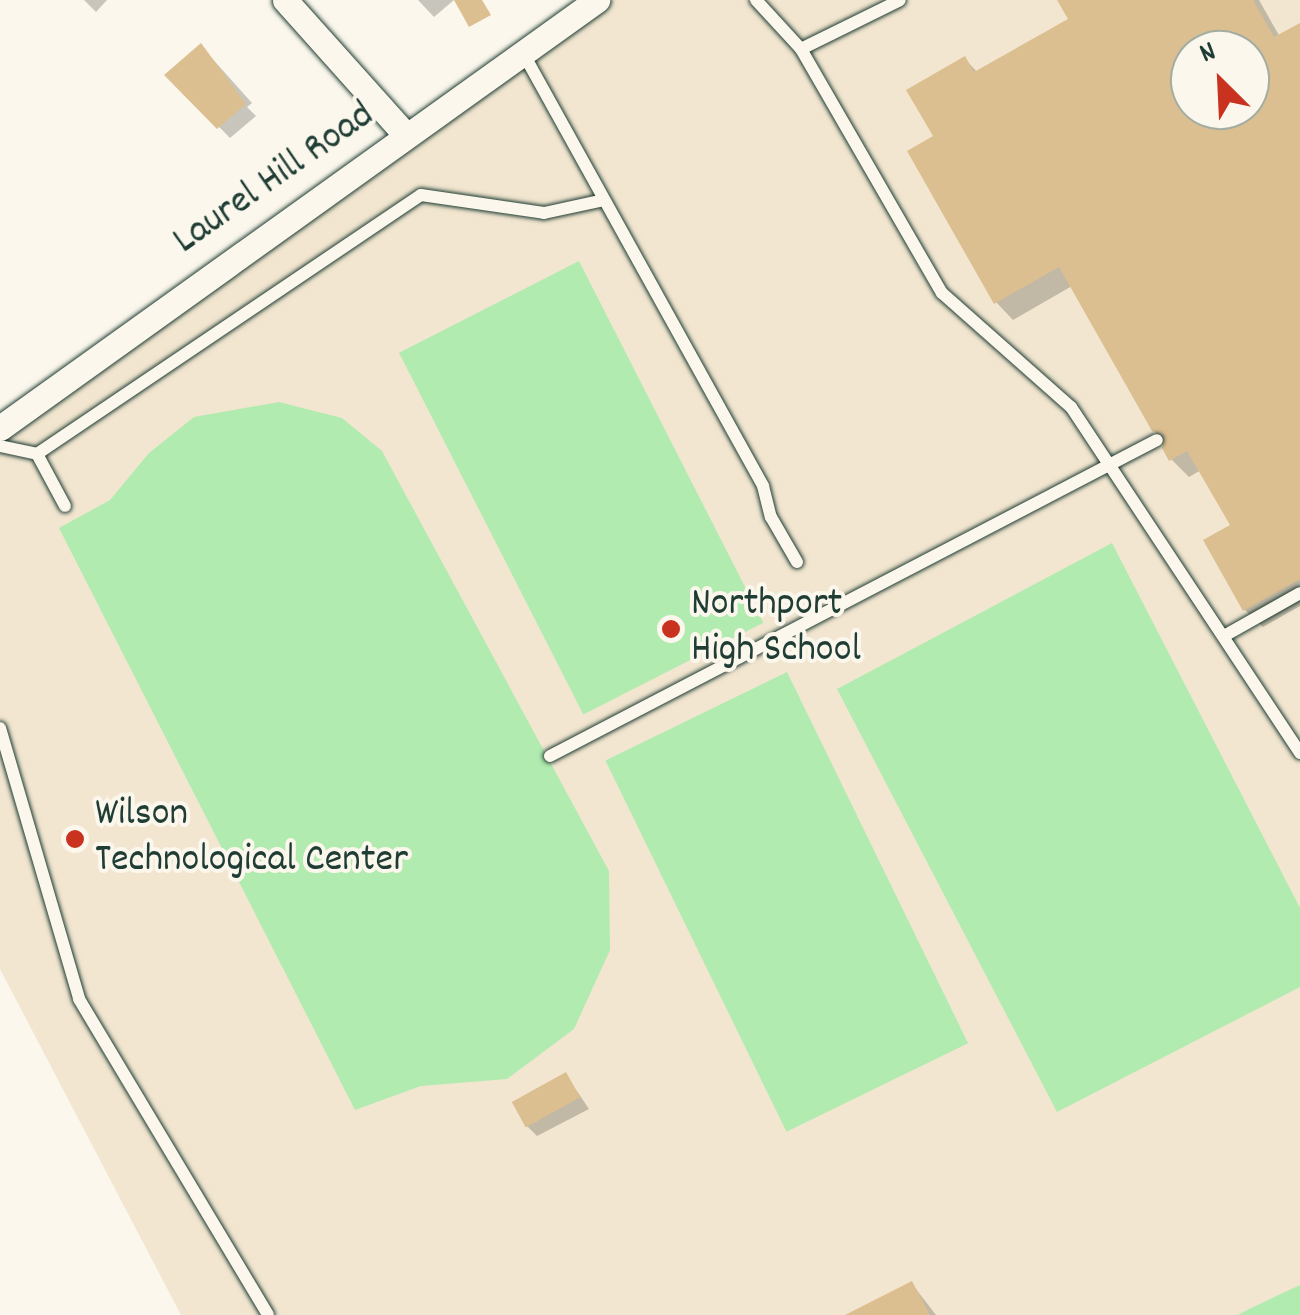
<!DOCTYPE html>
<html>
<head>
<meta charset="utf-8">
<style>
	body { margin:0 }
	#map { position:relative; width:1300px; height:1315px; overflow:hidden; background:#fbf7ec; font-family:Dekko,sans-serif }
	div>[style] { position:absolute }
	.built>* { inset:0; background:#f2e6d0 }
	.green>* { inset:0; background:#b1ebb0; transform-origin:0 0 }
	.shadow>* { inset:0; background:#0003 }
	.building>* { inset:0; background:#dcbf90; transform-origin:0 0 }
	.roads { filter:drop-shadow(0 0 2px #1f3d34) drop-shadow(0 0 2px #1f3d34) }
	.lane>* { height:12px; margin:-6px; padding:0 6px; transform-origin:6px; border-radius:6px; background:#fbf7ec }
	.street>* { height:25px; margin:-12.5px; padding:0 12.5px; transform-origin:12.5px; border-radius:12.5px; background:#fbf7ec }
	.dots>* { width:28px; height:28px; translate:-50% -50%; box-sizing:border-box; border:5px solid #fbf7ec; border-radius:50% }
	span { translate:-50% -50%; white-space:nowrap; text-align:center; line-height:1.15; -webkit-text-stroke:8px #fbf7ec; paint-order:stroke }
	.street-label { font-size:40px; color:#1f3d34 }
	.poi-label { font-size:40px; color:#1f3d34 }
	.left { translate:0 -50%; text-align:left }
	.north { position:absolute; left:1170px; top:30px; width:100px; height:100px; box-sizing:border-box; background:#fbf7ec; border:2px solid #a3ada2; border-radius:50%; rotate:336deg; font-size:28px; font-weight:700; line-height:40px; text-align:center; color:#1f3d34 }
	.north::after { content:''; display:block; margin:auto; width:35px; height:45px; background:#c8321e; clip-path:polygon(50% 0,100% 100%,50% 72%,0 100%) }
</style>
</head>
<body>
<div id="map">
	<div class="built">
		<div style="clip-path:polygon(evenodd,614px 0,1300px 0,1300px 1315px,181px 1315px,0 969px,0 440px,614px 0,1190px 50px,1250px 50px,1250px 110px,1190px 110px,1190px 50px)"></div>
	</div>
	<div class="green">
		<div style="left:579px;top:261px;width:406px;height:202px;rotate:63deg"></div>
		<div style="clip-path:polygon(279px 402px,342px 418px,382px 451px,609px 871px,610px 950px,574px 1029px,507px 1079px,421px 1086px,355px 1110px,59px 528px,110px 500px,149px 453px,194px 417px)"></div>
		<div style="clip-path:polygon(1112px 543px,1300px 908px,1300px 987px,1057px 1112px,837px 689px)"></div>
		<div style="left:787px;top:672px;width:413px;height:202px;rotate:64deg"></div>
		<div style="clip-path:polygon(1300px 1285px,1300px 1315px,1238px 1315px,1249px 1309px)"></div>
	</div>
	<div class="shadow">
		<div style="clip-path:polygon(107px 0,96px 12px,84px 0)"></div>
		<div style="clip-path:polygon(418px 0,454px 0,434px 17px)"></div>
		<div style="clip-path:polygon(evenodd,1060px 0,1259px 0,1280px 37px,1300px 26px,1300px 606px,1263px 627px,1245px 610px,1233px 526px,1201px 470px,1189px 477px,1171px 459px,1072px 286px,1013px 320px,996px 302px,936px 137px,965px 59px,978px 73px,1072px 20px,1060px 0,1190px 50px,1250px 50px,1250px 110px,1190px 110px,1190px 50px)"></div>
		<div style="clip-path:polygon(201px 46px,252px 103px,247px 107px,256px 116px,230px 138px,168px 75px)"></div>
		<div style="clip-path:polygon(566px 1075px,589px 1109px,537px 1136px,526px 1125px)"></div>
		<div style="clip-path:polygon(912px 1284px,936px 1315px,850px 1315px)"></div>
	</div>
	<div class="building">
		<div style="clip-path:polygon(454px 0,482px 0,491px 15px,469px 27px)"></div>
		<div style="clip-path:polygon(evenodd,1057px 0,1253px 0,1274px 37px,1300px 23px,1300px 579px,1243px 611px,1203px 540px,1230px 525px,1187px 451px,1169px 461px,1162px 448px,1165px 435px,1152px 431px,1059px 267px,994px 304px,907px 151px,933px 136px,906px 90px,965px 56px,974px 72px,1068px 19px,1057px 0,1190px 50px,1250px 50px,1250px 110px,1190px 110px,1190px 50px)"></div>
		<div style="clip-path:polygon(201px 43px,246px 104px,217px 129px,164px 75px)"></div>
		<div style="left:566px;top:1072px;width:29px;height:62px;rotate:61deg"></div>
		<div style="clip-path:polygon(912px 1281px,930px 1315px,845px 1315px)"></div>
	</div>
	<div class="roads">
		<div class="lane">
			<div style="left:756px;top:0;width:67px;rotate:47.4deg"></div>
			<div style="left:801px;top:49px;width:282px;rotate:60deg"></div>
			<div style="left:942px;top:293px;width:172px;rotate:41.5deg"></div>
			<div style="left:1071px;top:407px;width:415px;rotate:56.5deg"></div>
			<div style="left:801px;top:49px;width:110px;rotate:-26.3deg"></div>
			<div style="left:522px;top:51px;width:497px;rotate:61deg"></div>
			<div style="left:763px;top:486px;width:32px;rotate:76deg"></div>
			<div style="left:771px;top:517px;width:52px;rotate:60deg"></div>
			<div style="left:0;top:446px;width:38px;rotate:12deg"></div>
			<div style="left:37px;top:454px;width:463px;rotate:-34deg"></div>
			<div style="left:421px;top:195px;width:124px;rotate:8.3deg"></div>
			<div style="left:544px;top:213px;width:61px;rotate:-12.2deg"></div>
			<div style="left:37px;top:454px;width:59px;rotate:61.7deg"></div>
			<div style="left:1224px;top:636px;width:87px;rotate:-29.5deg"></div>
			<div style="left:0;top:728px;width:282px;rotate:73.7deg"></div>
			<div style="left:79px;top:999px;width:368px;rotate:59.1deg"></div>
			<div style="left:550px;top:756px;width:684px;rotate:-27.5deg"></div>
		</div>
		<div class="street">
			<div style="left:285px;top:0;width:180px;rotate:48.2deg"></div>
			<div style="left:0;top:428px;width:735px;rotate:-35.64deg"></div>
		</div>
	</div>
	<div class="dots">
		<div style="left:671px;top:629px;background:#c8321e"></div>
		<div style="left:75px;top:839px;background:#c8321e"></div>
	</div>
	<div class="street-label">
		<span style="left:275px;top:180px;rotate:-35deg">Laurel Hill Road</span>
	</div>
	<div class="poi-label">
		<span class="left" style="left:691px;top:629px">Northport<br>High School</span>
		<span class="left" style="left:95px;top:839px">Wilson<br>Technological Center</span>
	</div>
	<div class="north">N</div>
</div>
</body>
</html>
